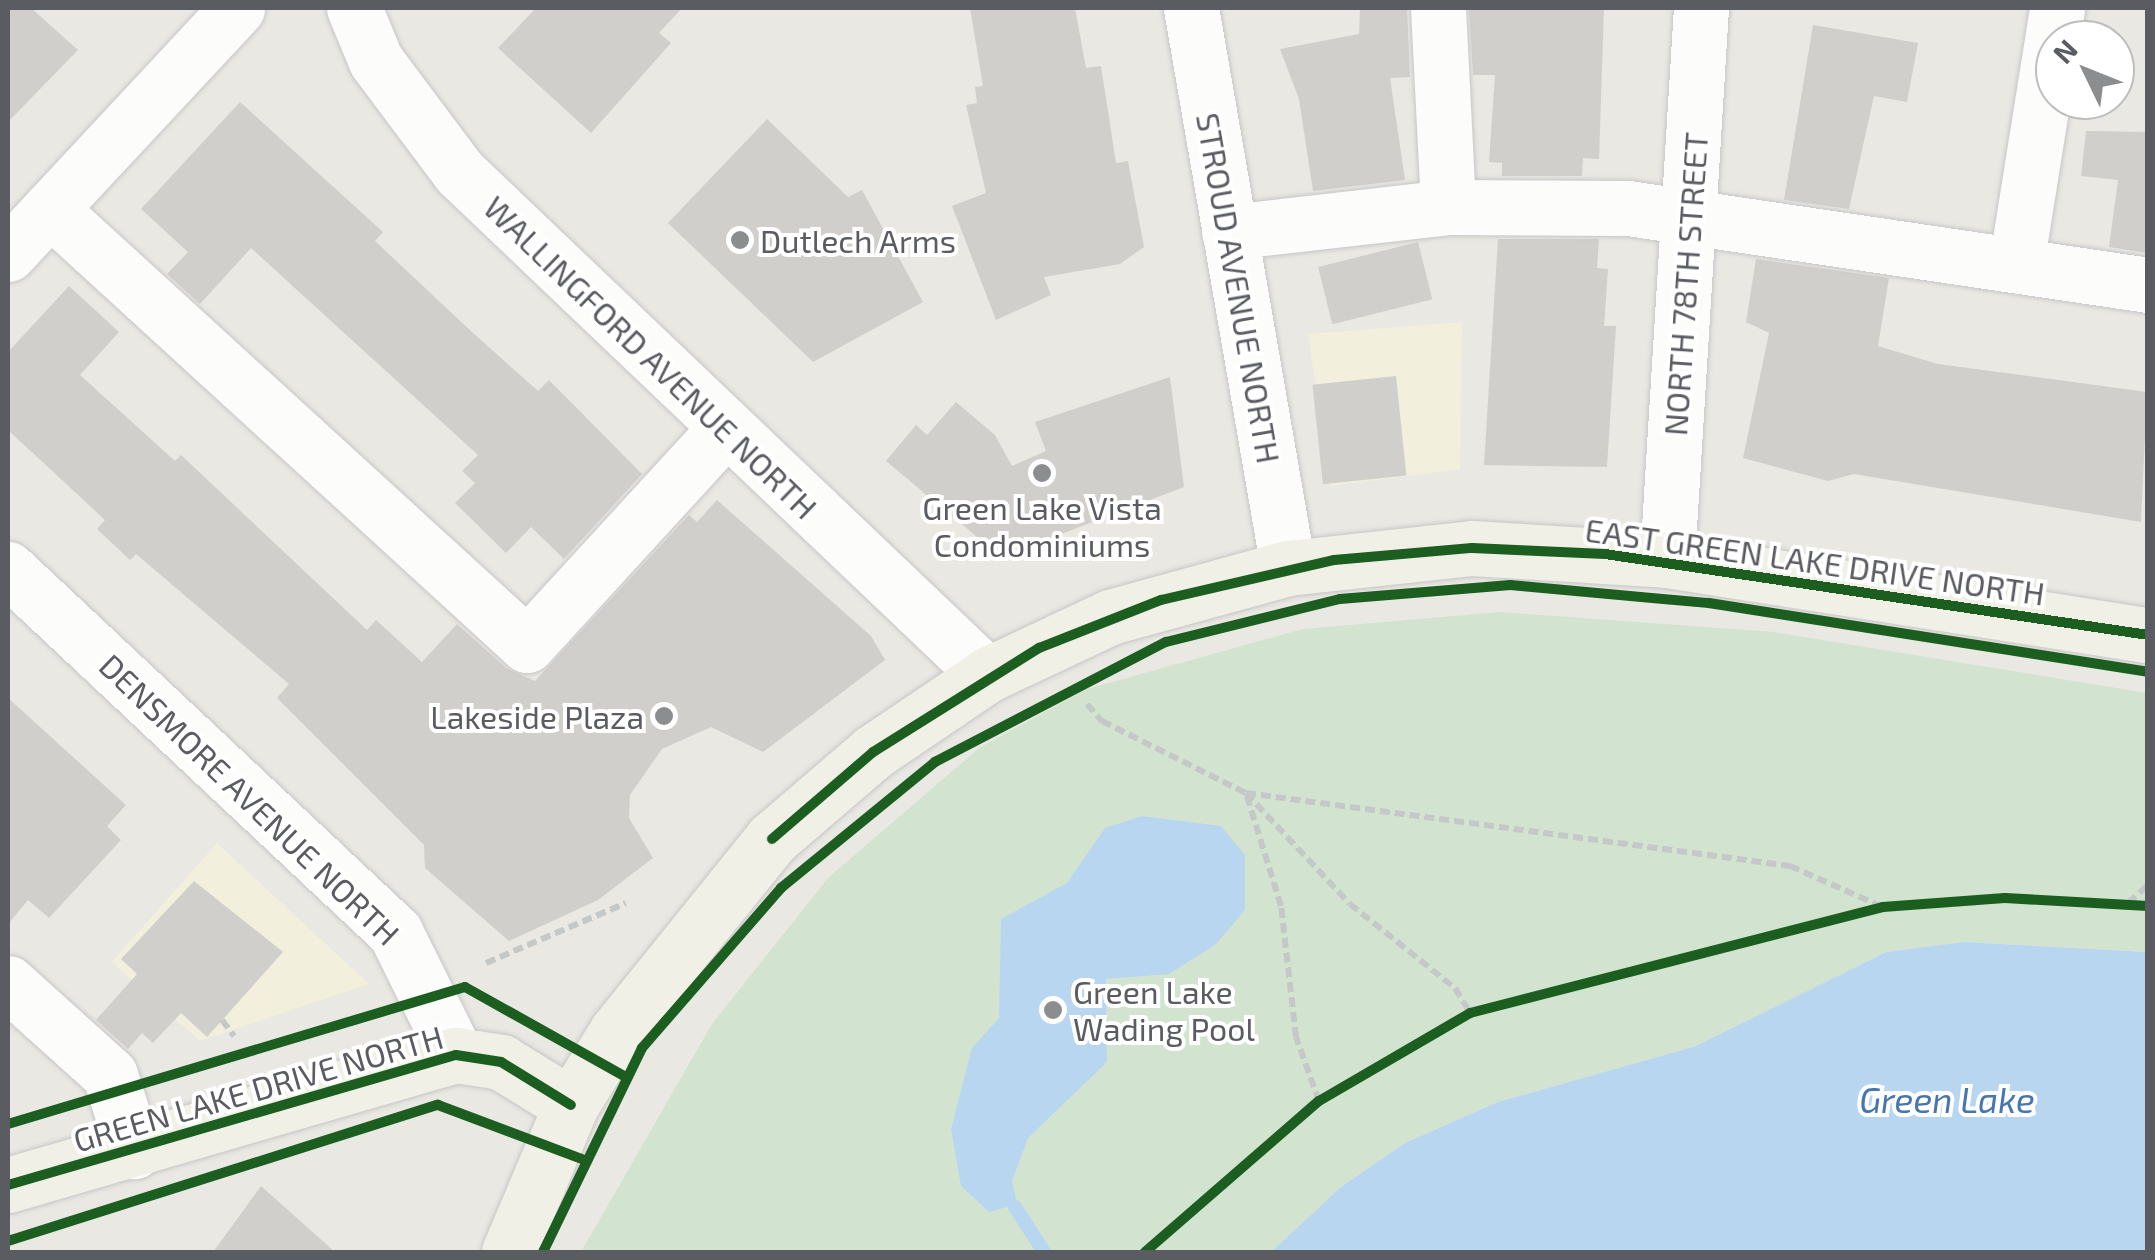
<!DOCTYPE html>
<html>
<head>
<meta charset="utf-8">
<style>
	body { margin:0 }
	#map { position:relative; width:2155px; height:1260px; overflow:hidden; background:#e9e8e3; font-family:"Exo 2",sans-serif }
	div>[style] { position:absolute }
	.commercial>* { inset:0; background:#f2efdc }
	.green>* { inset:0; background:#d2e4d0 }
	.water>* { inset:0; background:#b9d6f1 }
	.stream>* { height:14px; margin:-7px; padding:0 7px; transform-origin:7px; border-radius:7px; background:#b9d6f1 }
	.building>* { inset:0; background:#d0cfcc; transform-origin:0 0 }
	.path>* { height:6px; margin-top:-3px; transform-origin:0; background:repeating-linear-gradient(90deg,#c4c9c7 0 10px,transparent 0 15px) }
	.roads { filter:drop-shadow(0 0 2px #c6c6c6) drop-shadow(0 0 2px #c6c6c6) }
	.minor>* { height:55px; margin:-27.5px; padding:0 27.5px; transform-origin:27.5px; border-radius:27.5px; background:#fcfcfb }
	.major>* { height:55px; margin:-27.5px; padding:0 27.5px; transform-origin:27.5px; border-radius:27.5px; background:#f1f0e6 }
	.cycleway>* { height:10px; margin:-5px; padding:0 5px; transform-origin:5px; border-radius:5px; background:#1b5e20 }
	.dots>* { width:28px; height:28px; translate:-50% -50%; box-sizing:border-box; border:5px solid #fff; border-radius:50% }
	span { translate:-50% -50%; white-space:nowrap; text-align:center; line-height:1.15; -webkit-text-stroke:8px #fff; paint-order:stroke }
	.poi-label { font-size:32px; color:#5a5c61 }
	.left { translate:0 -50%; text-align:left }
	.right { translate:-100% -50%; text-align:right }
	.street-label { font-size:32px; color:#5a5c61 }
	.water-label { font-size:35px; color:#4775b0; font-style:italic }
	.frame { position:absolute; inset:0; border:10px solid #5a5c61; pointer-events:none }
	.north { position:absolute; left:2035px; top:20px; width:100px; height:100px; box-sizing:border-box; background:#fff; border:2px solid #bdbec0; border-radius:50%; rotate:313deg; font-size:28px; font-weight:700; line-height:40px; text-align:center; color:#5a5c61 }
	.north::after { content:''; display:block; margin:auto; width:35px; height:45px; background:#8c8d8e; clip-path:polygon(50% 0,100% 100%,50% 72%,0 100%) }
</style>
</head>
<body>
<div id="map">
	<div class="commercial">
		<div style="clip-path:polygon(1462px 322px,1460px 469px,1331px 486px,1308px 334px)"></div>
		<div style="clip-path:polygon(217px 843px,369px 984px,200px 1041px,112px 962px)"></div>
	</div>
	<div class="green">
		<div style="clip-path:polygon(1500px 612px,1774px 632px,2147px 693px,2147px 952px,1964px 942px,1886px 952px,1696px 1046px,1498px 1102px,1405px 1143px,1341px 1187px,1271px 1252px,581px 1252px,712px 1024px,828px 878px,979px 748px,1087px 689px,1303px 629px)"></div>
	</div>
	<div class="water">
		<div style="clip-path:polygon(1142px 816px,1221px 826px,1245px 855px,1245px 910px,1215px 945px,1169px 974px,1106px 979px,1107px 1062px,1028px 1138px,1012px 1181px,1017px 1204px,989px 1212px,961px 1186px,951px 1129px,972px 1048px,999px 1018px,1001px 919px,1067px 883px,1105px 828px)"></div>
		<div style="clip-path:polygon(1964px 942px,2147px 952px,2147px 1252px,1271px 1252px,1341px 1187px,1405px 1143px,1498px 1102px,1696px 1046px,1886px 952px)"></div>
	</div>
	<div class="stream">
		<div style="left:1015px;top:1207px;width:54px;rotate:57.2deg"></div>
	</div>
	<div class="building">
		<div style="clip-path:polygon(8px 8px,31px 8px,78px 50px,8px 122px)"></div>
		<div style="clip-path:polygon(536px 8px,682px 8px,659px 33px,671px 43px,591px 133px,498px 48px)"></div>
		<div style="clip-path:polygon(970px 8px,1075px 8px,1086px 68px,1101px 66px,1116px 163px,1128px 161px,1144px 247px,1120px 264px,1044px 277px,1051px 295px,996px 320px,952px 206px,986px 193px,966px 105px,977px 103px,975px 87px,983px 86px)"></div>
		<div style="clip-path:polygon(1360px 8px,1407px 8px,1410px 77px,1390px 78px,1405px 180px,1313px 191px,1299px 99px,1280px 49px,1359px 34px)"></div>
		<div style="clip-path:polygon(1469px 8px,1604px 8px,1599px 159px,1583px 158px,1582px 176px,1502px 176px,1502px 163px,1489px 162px,1495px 75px,1473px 75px)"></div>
		<div style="clip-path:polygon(1813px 25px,1918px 43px,1907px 102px,1874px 96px,1849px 209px,1784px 200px)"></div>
		<div style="clip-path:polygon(240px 102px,383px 232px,375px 241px,473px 333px,538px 391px,549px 380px,642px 474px,564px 559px,531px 527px,506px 553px,455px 503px,475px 483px,462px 471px,478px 455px,251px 248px,200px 304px,167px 274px,188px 252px,141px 209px)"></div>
		<div style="clip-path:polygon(767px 119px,848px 197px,862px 190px,923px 302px,813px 362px,668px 223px)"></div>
		<div style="clip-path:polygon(2086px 131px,2148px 132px,2148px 253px,2109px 247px,2118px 180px,2081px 176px)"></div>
		<div style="clip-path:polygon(1498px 239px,1599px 239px,1597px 268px,1608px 269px,1604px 326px,1616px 326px,1607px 467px,1484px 465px)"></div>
		<div style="left:1418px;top:242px;width:59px;height:103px;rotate:76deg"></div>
		<div style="clip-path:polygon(1756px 259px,1889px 278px,1878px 346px,1938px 364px,2147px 392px,2141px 522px,1854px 474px,1828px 481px,1743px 458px,1769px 333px,1746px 322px)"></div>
		<div style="clip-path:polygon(69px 286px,119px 332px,80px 375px,175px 461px,181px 455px,367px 630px,376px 620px,422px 662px,457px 624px,506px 668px,535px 681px,689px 515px,697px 522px,717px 500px,871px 636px,885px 660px,763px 752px,711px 727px,662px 749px,630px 795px,629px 818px,653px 858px,598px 900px,509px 941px,425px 868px,424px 845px,277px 698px,289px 684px,136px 554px,130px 560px,97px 529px,105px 520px,8px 430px,8px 352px)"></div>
		<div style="left:1396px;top:376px;width:100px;height:84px;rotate:84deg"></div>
		<div style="clip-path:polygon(1170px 377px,1184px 487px,1001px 557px,886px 461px,916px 425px,927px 435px,956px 402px,995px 435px,1012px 466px,1046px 451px,1035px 422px)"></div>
		<div style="clip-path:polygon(8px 698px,126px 805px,107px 826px,121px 840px,49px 918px,28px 900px,8px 924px)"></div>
		<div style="clip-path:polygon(194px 881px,283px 952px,207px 1037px,181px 1013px,153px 1043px,142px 1033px,128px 1049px,96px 1020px,137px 974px,121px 959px)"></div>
		<div style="clip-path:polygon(261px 1186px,335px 1252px,213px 1252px)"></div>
	</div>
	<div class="path">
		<div style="left:1087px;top:704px;width:23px;rotate:49deg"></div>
		<div style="left:1102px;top:721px;width:161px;rotate:26.6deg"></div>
		<div style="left:1246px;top:793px;width:152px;rotate:46.9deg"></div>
		<div style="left:1350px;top:904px;width:134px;rotate:38.7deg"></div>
		<div style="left:1455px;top:988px;width:29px;rotate:59deg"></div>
		<div style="left:2128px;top:903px;width:27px;rotate:-42deg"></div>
		<div style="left:486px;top:963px;width:152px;rotate:-23.2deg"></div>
		<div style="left:222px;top:1020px;width:20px;rotate:53deg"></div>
		<div style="left:1319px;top:1101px;width:68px;rotate:-109.8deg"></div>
		<div style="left:1296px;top:1037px;width:132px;rotate:-96.5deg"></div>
		<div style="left:1281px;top:906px;width:118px;rotate:-107.2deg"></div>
		<div style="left:1246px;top:793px;width:549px;rotate:7.64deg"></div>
		<div style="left:1790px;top:866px;width:102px;rotate:23.8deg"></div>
	</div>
	<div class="roads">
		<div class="minor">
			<div style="left:354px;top:8px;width:57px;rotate:67.5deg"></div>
			<div style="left:376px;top:61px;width:139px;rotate:53.2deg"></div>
			<div style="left:459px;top:172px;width:729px;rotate:43.61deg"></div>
			<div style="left:1191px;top:8px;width:568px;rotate:80.17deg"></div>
			<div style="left:1438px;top:8px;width:199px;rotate:87.1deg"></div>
			<div style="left:50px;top:209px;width:646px;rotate:42.43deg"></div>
			<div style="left:527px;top:645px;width:293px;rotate:-47.5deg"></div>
			<div style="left:1229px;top:232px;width:220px;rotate:-6.5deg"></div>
			<div style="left:1448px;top:207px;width:180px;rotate:0.3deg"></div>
			<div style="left:1628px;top:208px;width:526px;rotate:8.42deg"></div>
			<div style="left:8px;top:254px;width:336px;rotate:-47deg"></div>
			<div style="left:2016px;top:265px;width:260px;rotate:-80.9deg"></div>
			<div style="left:1667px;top:560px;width:553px;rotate:-86.48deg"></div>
			<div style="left:8px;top:569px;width:531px;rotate:43.17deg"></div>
			<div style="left:395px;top:932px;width:137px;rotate:63.6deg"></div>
			<div style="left:8px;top:983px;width:137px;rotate:42deg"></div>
			<div style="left:110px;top:1075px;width:80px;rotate:72.5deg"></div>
		</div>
		<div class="major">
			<div style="left:8px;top:1185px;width:466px;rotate:-16.2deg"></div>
			<div style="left:456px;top:1055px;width:46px;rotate:8.8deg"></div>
			<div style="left:501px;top:1062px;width:82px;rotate:31.6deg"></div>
			<div style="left:509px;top:1252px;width:160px;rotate:-67.1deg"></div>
			<div style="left:571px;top:1105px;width:87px;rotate:-58.1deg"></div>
			<div style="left:617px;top:1031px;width:247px;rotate:-51.1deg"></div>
			<div style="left:772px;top:839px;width:133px;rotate:-40.7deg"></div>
			<div style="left:873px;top:752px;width:138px;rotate:-34deg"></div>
			<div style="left:987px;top:675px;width:136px;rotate:-25.2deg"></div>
			<div style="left:1110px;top:617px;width:185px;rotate:-15.4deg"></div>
			<div style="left:1288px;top:568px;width:185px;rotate:-6.2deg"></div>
			<div style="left:1472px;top:548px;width:195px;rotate:3.5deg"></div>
			<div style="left:1667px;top:560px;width:487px;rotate:8.9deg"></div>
		</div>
	</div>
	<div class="cycleway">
		<div style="left:772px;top:839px;width:133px;rotate:-40.7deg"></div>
		<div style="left:873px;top:752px;width:196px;rotate:-32.1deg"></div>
		<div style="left:1039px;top:648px;width:131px;rotate:-21.5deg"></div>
		<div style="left:1161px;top:600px;width:178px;rotate:-13deg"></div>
		<div style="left:1334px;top:560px;width:139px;rotate:-5deg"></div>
		<div style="left:1472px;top:548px;width:133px;rotate:2.6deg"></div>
		<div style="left:1605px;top:554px;width:549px;rotate:8.48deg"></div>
		<div style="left:8px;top:1124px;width:477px;rotate:-16.7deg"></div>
		<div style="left:465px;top:987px;width:184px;rotate:29.2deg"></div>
		<div style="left:8px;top:1185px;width:466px;rotate:-16.2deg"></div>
		<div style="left:456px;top:1055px;width:46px;rotate:8.8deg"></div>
		<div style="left:501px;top:1062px;width:82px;rotate:31.6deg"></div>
		<div style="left:8px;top:1241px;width:451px;rotate:-17.6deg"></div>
		<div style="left:438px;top:1105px;width:154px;rotate:20.6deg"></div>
		<div style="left:543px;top:1252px;width:227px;rotate:-64.1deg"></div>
		<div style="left:642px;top:1048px;width:212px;rotate:-49deg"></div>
		<div style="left:781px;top:888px;width:199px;rotate:-39.3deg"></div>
		<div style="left:935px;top:762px;width:260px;rotate:-27.5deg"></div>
		<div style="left:1166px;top:642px;width:179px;rotate:-13.9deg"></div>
		<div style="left:1340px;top:599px;width:171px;rotate:-4.7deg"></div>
		<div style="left:1510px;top:585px;width:200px;rotate:5.2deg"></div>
		<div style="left:1709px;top:603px;width:444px;rotate:8.9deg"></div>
		<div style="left:1145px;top:1252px;width:230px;rotate:-41deg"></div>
		<div style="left:1319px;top:1101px;width:175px;rotate:-30.2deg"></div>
		<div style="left:1470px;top:1013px;width:426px;rotate:-14.4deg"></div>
		<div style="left:1883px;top:907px;width:122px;rotate:-4.2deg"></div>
		<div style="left:2005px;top:898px;width:143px;rotate:3.2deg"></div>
	</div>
	<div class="dots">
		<div style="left:740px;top:240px;background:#8c8d8e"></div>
		<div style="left:1042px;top:473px;background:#8c8d8e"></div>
		<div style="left:664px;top:716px;background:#8c8d8e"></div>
		<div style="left:1053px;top:1010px;background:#8c8d8e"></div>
	</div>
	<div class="poi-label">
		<span class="left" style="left:760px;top:240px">Dutlech Arms</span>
		<span style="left:1042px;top:526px">Green Lake Vista<br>Condominiums</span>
		<span class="right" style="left:644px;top:716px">Lakeside Plaza</span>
		<span class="left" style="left:1073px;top:1010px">Green Lake<br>Wading Pool</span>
	</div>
	<div class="street-label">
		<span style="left:1685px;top:284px;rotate:-86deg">NORTH 78TH STREET</span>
		<span style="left:1239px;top:288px;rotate:80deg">STROUD AVENUE NORTH</span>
		<span style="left:651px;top:357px;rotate:44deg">WALLINGFORD AVENUE NORTH</span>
		<span style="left:1815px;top:561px;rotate:8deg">EAST GREEN LAKE DRIVE NORTH</span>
		<span style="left:250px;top:799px;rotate:44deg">DENSMORE AVENUE NORTH</span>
		<span style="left:258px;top:1088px;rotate:-16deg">GREEN LAKE DRIVE NORTH</span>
	</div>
	<div class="water-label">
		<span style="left:1947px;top:1099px">Green Lake</span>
	</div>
	<div class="frame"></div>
	<div class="north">N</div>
</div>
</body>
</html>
